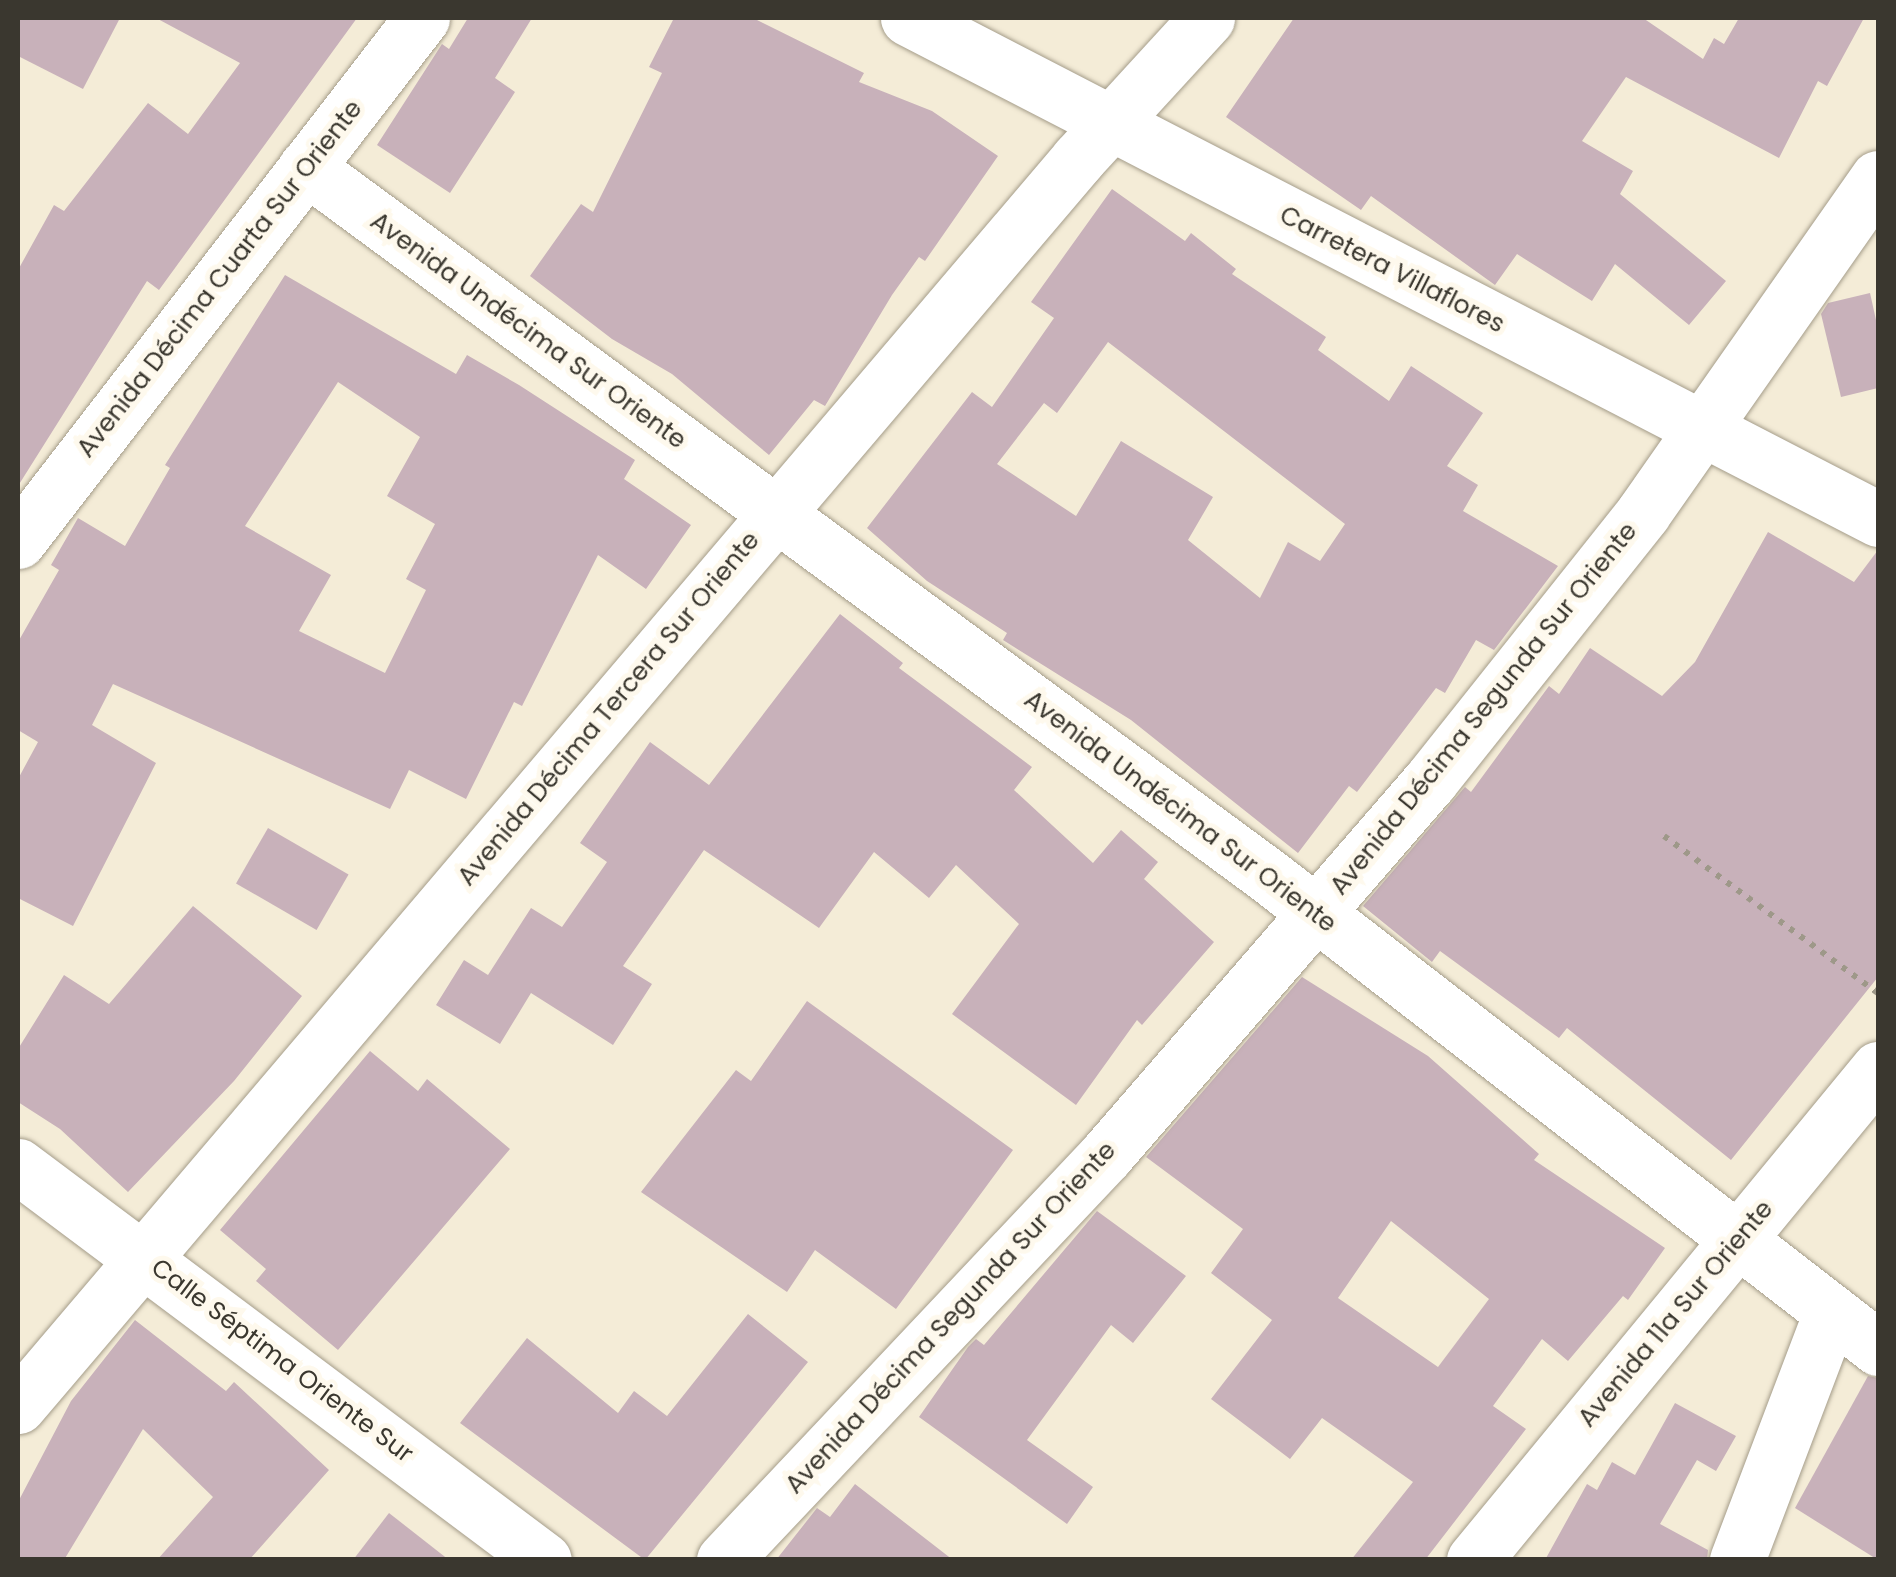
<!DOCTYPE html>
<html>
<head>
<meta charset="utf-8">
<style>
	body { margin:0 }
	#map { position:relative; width:1896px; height:1577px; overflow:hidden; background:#f4ecd7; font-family:Poppins,sans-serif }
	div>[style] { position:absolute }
	.building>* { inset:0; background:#c8b1ba; transform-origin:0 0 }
	.path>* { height:6px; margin-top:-3px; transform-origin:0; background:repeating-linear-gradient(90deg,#9e9889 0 5px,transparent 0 13px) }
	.roads { filter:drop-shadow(0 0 2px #a59d8a) drop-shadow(0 0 2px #a59d8a) }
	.minor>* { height:55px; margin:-27.5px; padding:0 27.5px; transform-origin:27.5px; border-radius:27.5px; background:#fff }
	.secondary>* { height:55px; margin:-27.5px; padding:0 27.5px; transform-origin:27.5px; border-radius:27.5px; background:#fff }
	span { translate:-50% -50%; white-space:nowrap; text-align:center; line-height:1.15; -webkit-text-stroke:10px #fef9ed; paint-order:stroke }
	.street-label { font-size:25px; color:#3a372f }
	.frame { position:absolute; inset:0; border:20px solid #3a372f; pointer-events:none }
</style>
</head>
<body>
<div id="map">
	<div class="building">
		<div style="clip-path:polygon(18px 18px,120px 18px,83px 89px,18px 56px)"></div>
		<div style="clip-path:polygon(156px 18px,357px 18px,159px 290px,147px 281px,18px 486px,18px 270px,54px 205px,64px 211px,148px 103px,188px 134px,240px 63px)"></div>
		<div style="clip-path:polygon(468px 18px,532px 18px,495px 78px,515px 92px,450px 193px,377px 145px,442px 44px,449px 49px)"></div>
		<div style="clip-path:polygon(674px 18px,753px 18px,864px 73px,859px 82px,932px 111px,998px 156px,925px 261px,919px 257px,892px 295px,825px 406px,814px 400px,769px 455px,672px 374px,612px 339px,530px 276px,581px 204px,593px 212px,662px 73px,649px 67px)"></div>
		<div style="clip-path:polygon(1294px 18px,1643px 18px,1703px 59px,1714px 38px,1724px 44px,1739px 18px,1864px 18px,1827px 86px,1818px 81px,1779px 158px,1626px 77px,1582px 141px,1633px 171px,1620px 194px,1726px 281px,1689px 325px,1615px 264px,1592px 301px,1517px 254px,1495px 285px,1371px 196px,1361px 210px,1226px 117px)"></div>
		<div style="clip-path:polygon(evenodd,1112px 189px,1185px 241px,1191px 233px,1236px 269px,1232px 274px,1326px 337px,1318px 350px,1389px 401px,1411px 366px,1483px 413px,1447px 466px,1478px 485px,1463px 511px,1558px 566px,1494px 650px,1476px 640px,1445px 693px,1436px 688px,1357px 792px,1349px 786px,1298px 853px,1131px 720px,1003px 640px,1007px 633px,927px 581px,867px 528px,972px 392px,992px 407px,1054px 318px,1031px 302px,1112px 189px,1108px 342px,1345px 524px,1320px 561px,1288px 542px,1260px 598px,1188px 540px,1213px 497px,1121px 441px,1076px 516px,997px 464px,1044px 403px,1057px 413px,1108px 342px)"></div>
		<div style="clip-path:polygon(evenodd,285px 275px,456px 374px,467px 355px,519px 385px,635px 460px,624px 479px,691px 525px,646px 589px,598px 555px,522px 706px,514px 702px,466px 799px,409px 770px,390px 809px,113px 684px,92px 725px,156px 763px,73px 926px,18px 898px,18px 779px,38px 742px,18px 730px,18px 642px,59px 570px,51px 565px,78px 518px,125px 546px,170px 468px,165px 465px,285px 275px,338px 382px,420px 437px,387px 496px,435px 524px,406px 579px,426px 590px,385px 673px,299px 631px,331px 575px,245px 526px,338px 382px)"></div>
		<div style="clip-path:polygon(1870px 293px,1878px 329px,1878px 388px,1841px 397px,1821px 314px,1828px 303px)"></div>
		<div style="clip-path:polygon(1768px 532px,1854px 582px,1878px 550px,1878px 977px,1731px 1160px,1567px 1028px,1559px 1038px,1440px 951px,1432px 962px,1363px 906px,1465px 787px,1471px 792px,1549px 686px,1559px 694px,1590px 648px,1662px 696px,1695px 662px)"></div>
		<div style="clip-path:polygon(840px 614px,903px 663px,899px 668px,1032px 767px,1014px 790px,1093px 863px,1121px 830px,1158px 862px,1144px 879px,1214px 942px,1142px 1025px,1137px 1020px,1076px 1105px,952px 1014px,1019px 924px,956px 865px,929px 898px,874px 852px,819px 928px,704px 850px,623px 966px,652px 984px,613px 1045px,531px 993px,500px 1044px,436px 1005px,464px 960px,488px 975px,531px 908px,562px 927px,607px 862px,580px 843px,650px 742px,709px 785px)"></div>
		<div style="left:268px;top:828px;width:93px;height:64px;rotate:30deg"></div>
		<div style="clip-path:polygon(193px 906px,302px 996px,234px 1081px,128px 1192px,60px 1129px,18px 1102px,18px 1049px,64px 975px,109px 1004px)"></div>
		<div style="clip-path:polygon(evenodd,1302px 977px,1428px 1056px,1539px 1154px,1534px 1160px,1665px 1248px,1628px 1300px,1623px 1296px,1568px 1361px,1542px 1339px,1493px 1406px,1526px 1429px,1425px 1560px,1351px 1560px,1413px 1482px,1322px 1418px,1290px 1459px,1211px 1399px,1272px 1320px,1211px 1273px,1243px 1229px,1146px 1157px,1302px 977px,1391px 1221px,1489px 1299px,1438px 1367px,1338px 1298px,1391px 1221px)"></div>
		<div style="clip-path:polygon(807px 1001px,1013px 1150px,896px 1309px,815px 1250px,787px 1292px,641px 1192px,736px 1070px,751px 1081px)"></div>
		<div style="clip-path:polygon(370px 1051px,418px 1091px,427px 1079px,510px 1149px,338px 1350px,256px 1281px,266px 1269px,220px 1230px)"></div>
		<div style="clip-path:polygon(1097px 1211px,1186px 1276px,1133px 1343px,1111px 1325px,1027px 1440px,1093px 1487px,1067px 1524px,919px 1417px,968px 1347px,976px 1339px,984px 1345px)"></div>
		<div style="clip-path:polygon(748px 1314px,808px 1362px,645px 1560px,460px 1423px,527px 1338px,618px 1413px,634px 1391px,667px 1416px)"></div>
		<div style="clip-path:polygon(135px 1320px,226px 1391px,234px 1382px,329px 1470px,249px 1560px,157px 1560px,213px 1497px,143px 1429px,64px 1560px,18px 1560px,18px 1502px,71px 1401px)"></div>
		<div style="clip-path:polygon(1868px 1376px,1878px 1378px,1878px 1560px,1795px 1508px)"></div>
		<div style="clip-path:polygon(1675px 1403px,1736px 1436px,1716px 1471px,1697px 1460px,1660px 1524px,1708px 1550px,1707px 1560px,1545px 1560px,1587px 1484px,1597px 1490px,1612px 1462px,1635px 1475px)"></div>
		<div style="clip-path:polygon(855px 1484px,953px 1560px,776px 1560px,817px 1508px,830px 1517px)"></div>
		<div style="clip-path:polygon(389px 1513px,449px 1560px,353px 1560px)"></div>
	</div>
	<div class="path">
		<div style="left:1664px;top:836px;width:265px;rotate:36.3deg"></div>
	</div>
	<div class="roads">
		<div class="minor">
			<div style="left:306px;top:167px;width:1199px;rotate:36.38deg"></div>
			<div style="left:1271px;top:878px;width:768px;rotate:37.75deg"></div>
			<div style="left:18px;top:541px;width:661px;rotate:-52.32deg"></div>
			<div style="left:18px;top:1166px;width:657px;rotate:36.84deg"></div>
			<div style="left:18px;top:1406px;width:1637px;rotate:-49.63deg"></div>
			<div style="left:1078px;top:159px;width:191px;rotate:-47.5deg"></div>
			<div style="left:724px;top:1560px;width:557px;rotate:-46.67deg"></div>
			<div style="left:1106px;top:1155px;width:495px;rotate:-49.1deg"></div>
			<div style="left:1430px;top:781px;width:342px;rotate:-51.5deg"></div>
			<div style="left:1643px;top:513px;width:409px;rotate:-55deg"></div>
			<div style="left:1474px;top:1560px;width:636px;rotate:-50.55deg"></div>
			<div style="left:1737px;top:1560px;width:265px;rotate:-69.2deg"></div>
		</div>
		<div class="secondary">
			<div style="left:908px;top:18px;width:1092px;rotate:27.32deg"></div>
		</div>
	</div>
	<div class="street-label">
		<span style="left:1392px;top:270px;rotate:27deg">Carretera Villaflores</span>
		<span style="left:220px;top:279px;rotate:-52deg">Avenida Décima Cuarta Sur Oriente</span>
		<span style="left:528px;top:331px;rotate:36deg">Avenida Undécima Sur Oriente</span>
		<span style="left:609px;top:709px;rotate:-50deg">Avenida Décima Tercera Sur Oriente</span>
		<span style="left:1484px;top:709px;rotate:-51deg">Avenida Décima Segunda Sur Oriente</span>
		<span style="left:1180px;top:812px;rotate:37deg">Avenida Undécima Sur Oriente</span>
		<span style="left:1676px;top:1314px;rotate:-50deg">Avenida 11a Sur Oriente</span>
		<span style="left:951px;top:1318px;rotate:-47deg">Avenida Décima Segunda Sur Oriente</span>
		<span style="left:282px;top:1361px;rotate:37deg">Calle Séptima Oriente Sur</span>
	</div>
	<div class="frame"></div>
</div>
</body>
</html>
